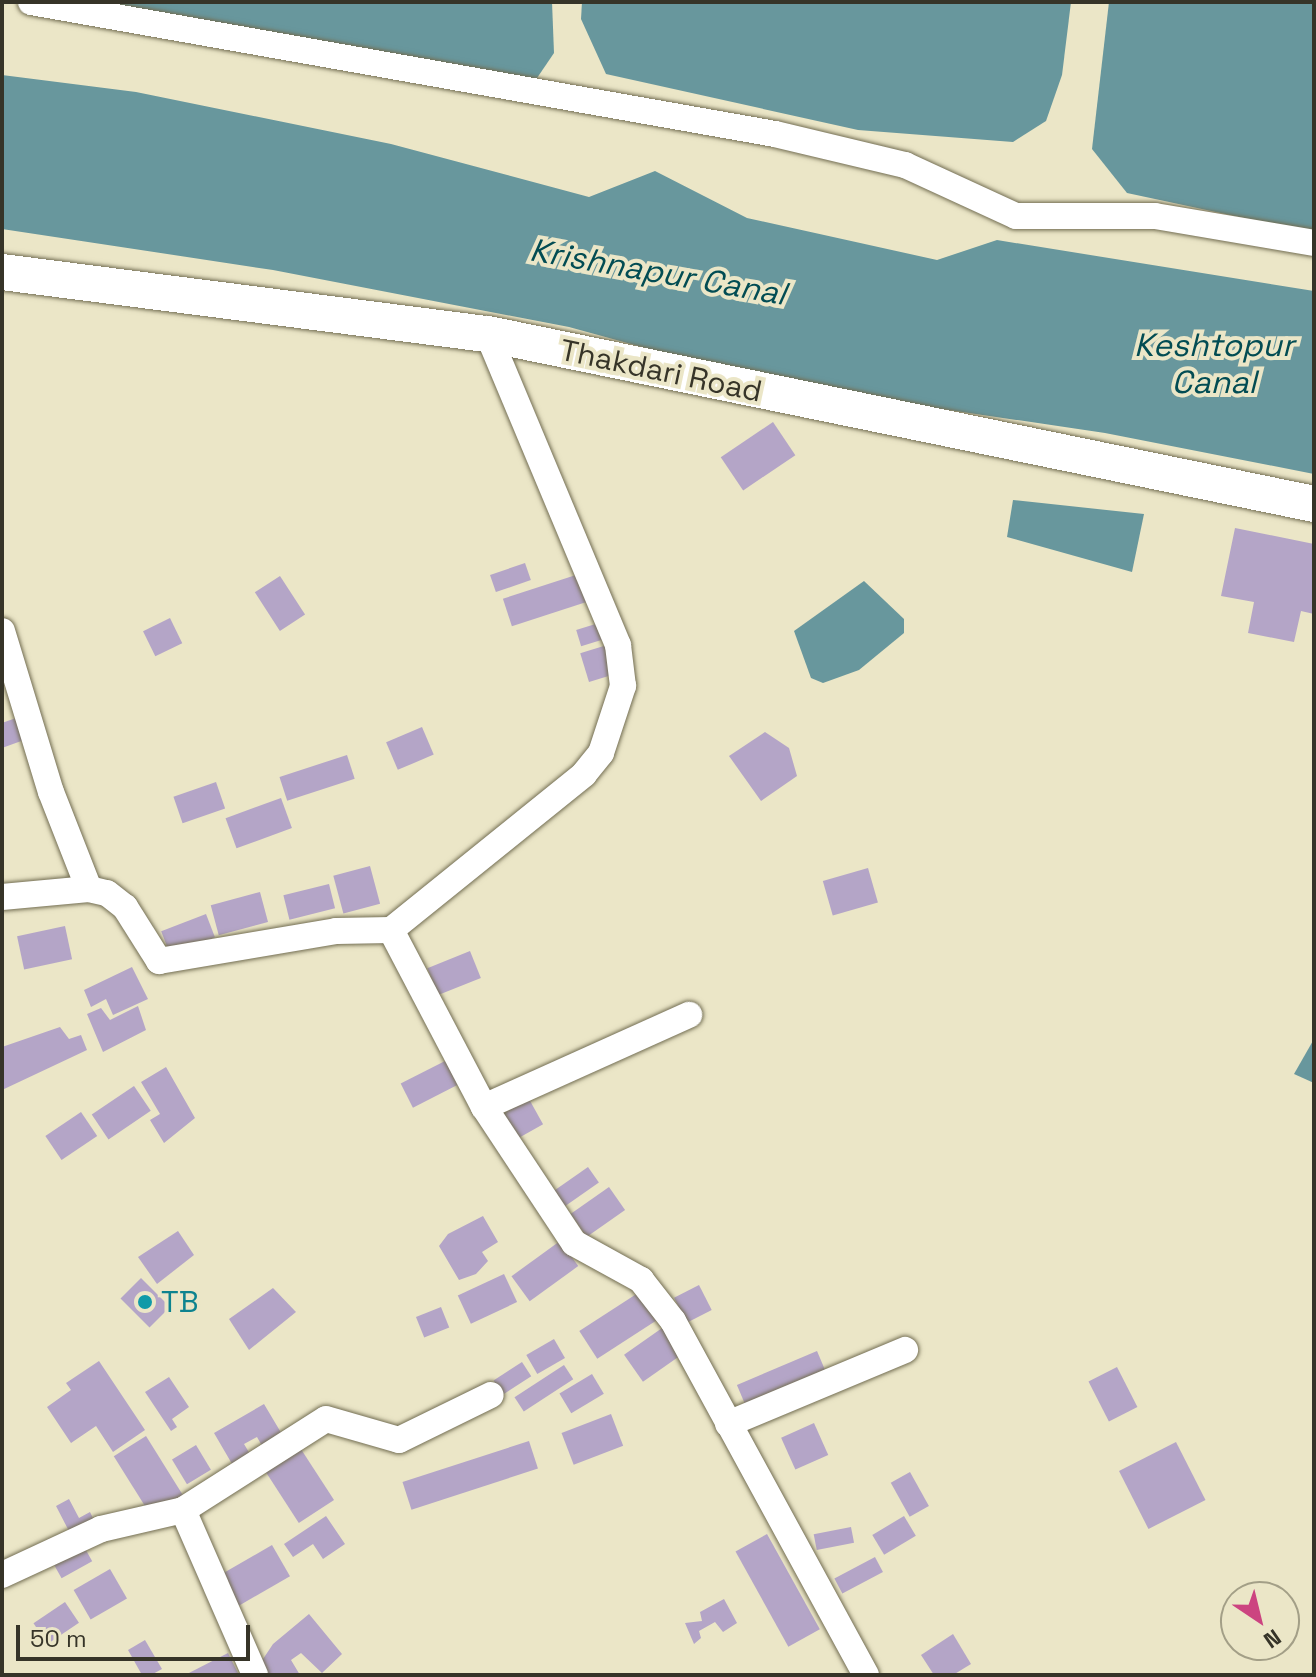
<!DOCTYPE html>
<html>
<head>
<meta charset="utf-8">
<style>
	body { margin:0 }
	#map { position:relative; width:1316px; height:1677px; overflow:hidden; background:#ebe6c7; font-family:"Space Grotesk",sans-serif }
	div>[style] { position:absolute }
	.water>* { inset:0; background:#68979d }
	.building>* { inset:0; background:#b4a5c7; transform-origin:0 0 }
	.roads { filter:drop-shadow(0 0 2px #736e53) drop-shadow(0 0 2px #736e53) }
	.street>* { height:26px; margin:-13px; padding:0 13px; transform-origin:13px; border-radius:13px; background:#fff }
	.secondary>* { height:36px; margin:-18px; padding:0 18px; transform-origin:18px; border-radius:18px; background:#fff }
	.dots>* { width:22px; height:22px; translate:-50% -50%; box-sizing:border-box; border:4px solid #ebe6c7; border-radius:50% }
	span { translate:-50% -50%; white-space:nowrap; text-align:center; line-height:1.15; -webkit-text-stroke:8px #ebe6c7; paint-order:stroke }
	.street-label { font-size:30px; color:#363428 }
	.culture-label { font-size:30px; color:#0d838f }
	.left { translate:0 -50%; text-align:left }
	.water-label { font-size:32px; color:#024c53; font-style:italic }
	.frame { position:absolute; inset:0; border:4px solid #363428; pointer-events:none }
	.north { position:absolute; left:1220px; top:1581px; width:80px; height:80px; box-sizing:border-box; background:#ebe6c7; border:2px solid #a39f87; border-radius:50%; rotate:145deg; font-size:22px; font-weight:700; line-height:32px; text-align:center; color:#363428 }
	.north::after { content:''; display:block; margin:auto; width:28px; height:36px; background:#cc4480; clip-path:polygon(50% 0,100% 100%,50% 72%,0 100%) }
	.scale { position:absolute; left:16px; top:1625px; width:234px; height:36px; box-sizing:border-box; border:4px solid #363428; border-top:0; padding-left:10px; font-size:24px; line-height:28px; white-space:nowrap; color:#363428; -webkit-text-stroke:6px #ebe6c7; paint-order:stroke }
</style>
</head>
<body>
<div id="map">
	<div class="water">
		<div style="clip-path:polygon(76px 2px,552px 2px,554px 53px,535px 81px)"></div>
		<div style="clip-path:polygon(582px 2px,1071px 2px,1062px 75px,1046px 121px,1013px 142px,858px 130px,606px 74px,581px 19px)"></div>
		<div style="clip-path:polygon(1109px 2px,1314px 2px,1314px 233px,1127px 193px,1092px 149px)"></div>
		<div style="clip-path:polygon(2px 75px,136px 92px,391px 144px,589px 197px,655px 171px,747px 218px,937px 260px,997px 240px,1314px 291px,1314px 474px,1105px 433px,780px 385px,569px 327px,273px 270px,2px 229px)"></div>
		<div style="clip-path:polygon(1013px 500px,1144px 514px,1132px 572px,1007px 537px)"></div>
		<div style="clip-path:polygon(864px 581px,904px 619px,904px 633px,859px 670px,823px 683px,811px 678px,794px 631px)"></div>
		<div style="clip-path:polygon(1314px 1039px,1314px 1083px,1294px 1074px)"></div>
	</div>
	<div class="building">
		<div style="left:773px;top:422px;width:40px;height:63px;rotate:56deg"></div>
		<div style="clip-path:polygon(1235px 528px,1314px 544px,1314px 614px,1301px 611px,1294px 642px,1248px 633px,1254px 602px,1221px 596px)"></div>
		<div style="left:525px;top:563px;width:18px;height:37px;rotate:71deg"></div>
		<div style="left:579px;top:574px;width:29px;height:80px;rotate:72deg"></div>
		<div style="left:280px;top:576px;width:46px;height:30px;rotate:57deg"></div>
		<div style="left:170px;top:618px;width:28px;height:30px;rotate:64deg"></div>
		<div style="left:602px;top:622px;width:17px;height:27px;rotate:73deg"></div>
		<div style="left:607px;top:645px;width:30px;height:28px;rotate:73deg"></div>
		<div style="clip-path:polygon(27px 714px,35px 736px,2px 748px,2px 723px)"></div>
		<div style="left:422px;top:727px;width:30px;height:39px;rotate:67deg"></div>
		<div style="clip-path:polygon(765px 732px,789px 748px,797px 776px,761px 801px,729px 756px)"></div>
		<div style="left:347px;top:755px;width:25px;height:71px;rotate:72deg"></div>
		<div style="left:216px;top:782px;width:28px;height:45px;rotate:71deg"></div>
		<div style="left:281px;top:798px;width:32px;height:59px;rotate:70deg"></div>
		<div style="left:370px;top:866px;width:39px;height:38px;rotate:75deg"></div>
		<div style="left:868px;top:868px;width:36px;height:47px;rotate:74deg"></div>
		<div style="left:329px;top:884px;width:25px;height:47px;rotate:76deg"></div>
		<div style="left:260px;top:892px;width:31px;height:51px;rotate:75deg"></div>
		<div style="left:206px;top:914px;width:25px;height:48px;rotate:69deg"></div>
		<div style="left:65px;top:926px;width:34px;height:49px;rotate:78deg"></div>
		<div style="left:470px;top:951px;width:29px;height:46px;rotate:68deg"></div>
		<div style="clip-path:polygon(132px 967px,148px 999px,113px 1015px,106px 999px,91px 1007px,84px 990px)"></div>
		<div style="clip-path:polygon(138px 1006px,146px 1030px,103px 1052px,87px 1014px,101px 1008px,110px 1020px)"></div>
		<div style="clip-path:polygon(60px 1027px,69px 1039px,81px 1035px,87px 1050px,2px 1090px,2px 1047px)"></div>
		<div style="left:447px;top:1060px;width:27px;height:52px;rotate:63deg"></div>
		<div style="clip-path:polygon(166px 1067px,195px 1118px,164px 1143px,150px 1120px,160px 1114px,141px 1082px)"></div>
		<div style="left:134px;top:1086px;width:30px;height:51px;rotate:56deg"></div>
		<div style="left:529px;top:1099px;width:29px;height:30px;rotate:61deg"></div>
		<div style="left:81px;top:1112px;width:29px;height:43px;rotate:56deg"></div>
		<div style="left:588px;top:1167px;width:19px;height:48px;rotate:55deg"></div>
		<div style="left:609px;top:1187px;width:28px;height:47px;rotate:55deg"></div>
		<div style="clip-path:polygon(483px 1216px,498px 1242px,482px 1252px,488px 1261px,476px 1274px,459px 1280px,439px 1246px,448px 1234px)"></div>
		<div style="clip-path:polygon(178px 1231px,194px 1255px,157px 1284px,138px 1257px)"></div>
		<div style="left:560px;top:1241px;width:31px;height:60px;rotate:54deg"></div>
		<div style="left:504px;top:1274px;width:31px;height:51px;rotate:65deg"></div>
		<div style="left:141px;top:1278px;width:41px;height:29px;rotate:45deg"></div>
		<div style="left:699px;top:1285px;width:28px;height:28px;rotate:63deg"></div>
		<div style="clip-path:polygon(273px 1288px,296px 1312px,249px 1350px,229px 1319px)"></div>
		<div style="left:638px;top:1293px;width:33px;height:70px;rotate:57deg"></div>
		<div style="left:441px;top:1307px;width:22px;height:27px;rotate:68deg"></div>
		<div style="left:665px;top:1326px;width:33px;height:50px;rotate:55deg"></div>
		<div style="left:554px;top:1339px;width:22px;height:32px;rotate:60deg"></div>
		<div style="left:817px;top:1351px;width:23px;height:87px;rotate:67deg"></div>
		<div style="clip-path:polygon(99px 1361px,145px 1430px,113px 1452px,96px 1426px,71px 1443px,47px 1407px,71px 1390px,66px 1383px)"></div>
		<div style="left:522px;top:1362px;width:17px;height:34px;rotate:57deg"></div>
		<div style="left:564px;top:1365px;width:17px;height:59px;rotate:57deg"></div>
		<div style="left:1117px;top:1367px;width:45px;height:32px;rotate:63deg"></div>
		<div style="left:592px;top:1374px;width:23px;height:38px;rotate:59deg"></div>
		<div style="clip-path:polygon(169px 1377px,189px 1407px,172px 1419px,177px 1427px,171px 1431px,145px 1392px)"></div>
		<div style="clip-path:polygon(264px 1404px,286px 1441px,266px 1453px,257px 1437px,244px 1444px,253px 1459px,235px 1469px,214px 1433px)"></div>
		<div style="left:611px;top:1414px;width:34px;height:53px;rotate:69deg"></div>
		<div style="left:814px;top:1423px;width:35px;height:36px;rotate:66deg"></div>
		<div style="left:146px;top:1436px;width:73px;height:38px;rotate:58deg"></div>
		<div style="left:529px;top:1441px;width:29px;height:133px;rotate:72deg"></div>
		<div style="left:1176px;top:1442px;width:65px;height:64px;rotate:63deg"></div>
		<div style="left:297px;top:1443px;width:68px;height:42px;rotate:57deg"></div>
		<div style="left:196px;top:1445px;width:29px;height:28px;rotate:59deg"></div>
		<div style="left:910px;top:1472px;width:39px;height:22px;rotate:61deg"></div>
		<div style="clip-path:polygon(69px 1499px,79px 1518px,90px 1512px,95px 1522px,71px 1535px,56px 1506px)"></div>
		<div style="clip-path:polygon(326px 1516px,345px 1544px,323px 1559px,313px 1544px,293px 1557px,284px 1544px)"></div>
		<div style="left:904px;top:1516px;width:23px;height:37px;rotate:59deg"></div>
		<div style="left:851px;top:1527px;width:16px;height:38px;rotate:79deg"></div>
		<div style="left:767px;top:1534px;width:109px;height:36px;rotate:61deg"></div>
		<div style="left:82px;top:1543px;width:21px;height:35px;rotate:61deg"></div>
		<div style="left:272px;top:1545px;width:36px;height:63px;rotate:60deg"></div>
		<div style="left:875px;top:1557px;width:17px;height:46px;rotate:62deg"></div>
		<div style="left:110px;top:1569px;width:34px;height:42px;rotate:60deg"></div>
		<div style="clip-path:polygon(724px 1599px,737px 1623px,723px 1632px,715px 1622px,699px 1631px,701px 1638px,694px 1644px,685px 1623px,702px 1621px,700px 1612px)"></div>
		<div style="left:65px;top:1602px;width:25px;height:38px;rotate:56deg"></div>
		<div style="clip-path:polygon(309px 1614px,342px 1654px,322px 1673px,301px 1653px,291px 1660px,300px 1675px,265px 1675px,259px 1665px,273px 1644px)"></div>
		<div style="clip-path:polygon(953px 1634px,971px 1664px,953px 1675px,934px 1675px,921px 1655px)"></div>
		<div style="clip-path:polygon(145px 1640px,162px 1669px,151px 1675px,142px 1675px,128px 1650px)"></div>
		<div style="clip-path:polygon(228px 1653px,239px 1675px,185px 1675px)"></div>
	</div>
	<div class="roads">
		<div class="street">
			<div style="left:31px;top:2px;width:756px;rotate:10.06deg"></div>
			<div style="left:775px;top:134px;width:134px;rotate:13.4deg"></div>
			<div style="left:905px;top:165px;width:122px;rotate:24.7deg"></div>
			<div style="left:1016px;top:216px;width:139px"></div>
			<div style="left:1155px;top:216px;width:161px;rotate:9.6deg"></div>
			<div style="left:2px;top:631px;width:168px;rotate:73.1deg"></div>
			<div style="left:51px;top:792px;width:104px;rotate:68.6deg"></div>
			<div style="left:2px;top:897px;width:87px;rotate:-5.3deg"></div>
			<div style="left:89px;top:889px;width:18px;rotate:13deg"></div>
			<div style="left:107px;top:893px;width:23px;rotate:38deg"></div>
			<div style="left:125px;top:907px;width:64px;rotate:57.8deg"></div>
			<div style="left:159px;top:961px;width:180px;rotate:-9.6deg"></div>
			<div style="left:336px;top:931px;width:55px;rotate:-1deg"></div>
			<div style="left:391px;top:930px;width:200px;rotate:62.3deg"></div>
			<div style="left:484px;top:1107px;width:163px;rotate:56.5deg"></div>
			<div style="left:574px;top:1243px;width:77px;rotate:28.9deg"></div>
			<div style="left:641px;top:1280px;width:52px;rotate:52deg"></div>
			<div style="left:673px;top:1321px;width:403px;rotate:61.4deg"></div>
			<div style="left:391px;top:930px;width:248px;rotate:-38.9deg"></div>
			<div style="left:584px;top:774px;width:27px;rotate:-51deg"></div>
			<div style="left:601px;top:753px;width:71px;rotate:-71.8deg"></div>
			<div style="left:623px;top:686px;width:41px;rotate:-97deg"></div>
			<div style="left:618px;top:645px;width:337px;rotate:-112.7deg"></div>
			<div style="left:484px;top:1107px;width:225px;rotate:-24.2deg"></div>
			<div style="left:728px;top:1424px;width:192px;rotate:-22.7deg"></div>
			<div style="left:183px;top:1510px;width:169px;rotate:-32.5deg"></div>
			<div style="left:326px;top:1419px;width:76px;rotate:16deg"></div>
			<div style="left:399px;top:1440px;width:102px;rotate:-26.1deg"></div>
			<div style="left:2px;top:1575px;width:109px;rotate:-24.9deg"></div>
			<div style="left:101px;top:1529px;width:84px;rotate:-13deg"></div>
			<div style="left:183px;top:1510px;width:180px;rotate:66.4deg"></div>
		</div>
		<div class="secondary">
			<div style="left:2px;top:272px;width:490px;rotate:7.3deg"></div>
			<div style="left:488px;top:334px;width:843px;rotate:11.63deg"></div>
		</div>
	</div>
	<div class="dots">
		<div style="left:145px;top:1302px;background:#0f9aa8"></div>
	</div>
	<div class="street-label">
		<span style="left:661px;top:371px;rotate:12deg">Thakdari Road</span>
	</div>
	<div class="culture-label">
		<span class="left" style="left:161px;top:1302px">TB</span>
	</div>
	<div class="water-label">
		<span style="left:658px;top:272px;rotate:10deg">Krishnapur Canal</span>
		<span style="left:1214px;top:364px">Keshtopur<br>Canal</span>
	</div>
	<div class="frame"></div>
	<div class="north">N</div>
	<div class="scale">50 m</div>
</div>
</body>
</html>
